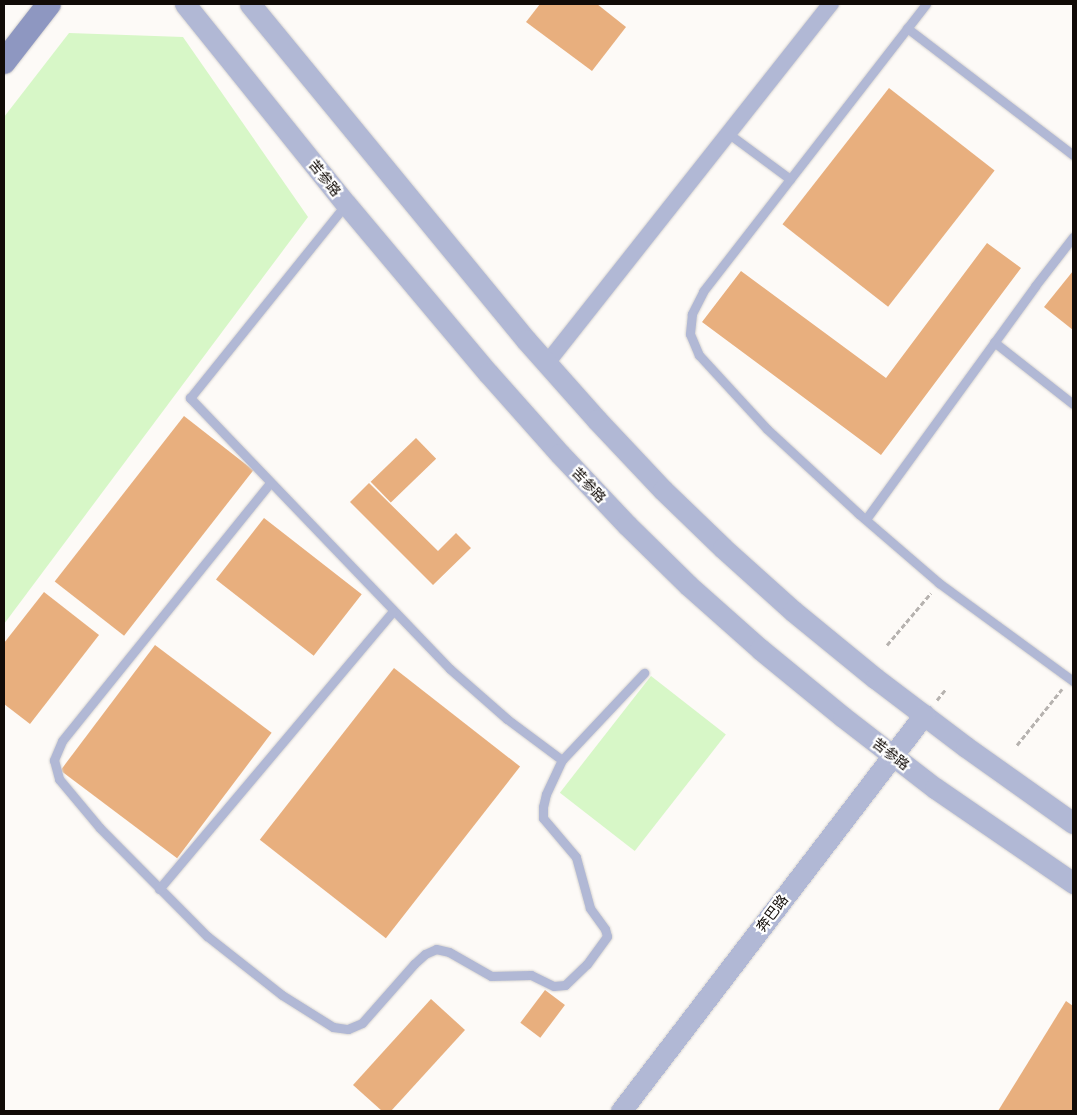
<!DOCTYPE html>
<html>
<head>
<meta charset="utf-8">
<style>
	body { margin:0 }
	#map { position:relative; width:1077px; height:1115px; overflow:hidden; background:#fdfaf7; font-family:Cabin,"Noto Sans SC",sans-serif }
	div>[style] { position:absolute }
	.green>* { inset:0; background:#d7f7c7; transform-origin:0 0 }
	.building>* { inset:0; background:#e8af7e; transform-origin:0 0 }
	.path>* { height:3px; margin-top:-1.5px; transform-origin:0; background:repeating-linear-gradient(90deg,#b6b2af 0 5px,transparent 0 7.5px) }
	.roads { filter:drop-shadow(0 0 1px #d7d4d1) drop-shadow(0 0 1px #d7d4d1) }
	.service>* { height:9px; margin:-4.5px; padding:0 4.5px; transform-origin:4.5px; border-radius:4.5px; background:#b1b8d5 }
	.minor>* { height:16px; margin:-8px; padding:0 8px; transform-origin:8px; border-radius:8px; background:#b1b8d5 }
	.tertiary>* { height:21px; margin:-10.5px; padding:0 10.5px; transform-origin:10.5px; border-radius:10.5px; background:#b1b8d5 }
	.secondary>* { height:24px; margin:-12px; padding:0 12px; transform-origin:12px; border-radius:12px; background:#8e97c1 }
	span { translate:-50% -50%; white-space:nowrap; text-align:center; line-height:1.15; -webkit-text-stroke:4.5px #fff; paint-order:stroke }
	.street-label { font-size:14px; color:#110b07 }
	.frame { position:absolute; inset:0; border:5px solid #110b07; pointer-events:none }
</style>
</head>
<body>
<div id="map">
	<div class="green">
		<div style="clip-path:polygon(69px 33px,183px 37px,308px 217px,4px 624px,4px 117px)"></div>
		<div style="left:651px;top:676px;width:95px;height:148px;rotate:38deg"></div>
	</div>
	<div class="building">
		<div style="clip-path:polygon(540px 4px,597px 4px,626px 27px,592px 71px,526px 22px)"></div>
		<div style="left:889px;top:88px;width:134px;height:173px;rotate:38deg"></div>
		<div style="clip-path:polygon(987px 243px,1021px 268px,881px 455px,702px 322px,741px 271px,886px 378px)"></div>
		<div style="clip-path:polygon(1073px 271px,1073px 330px,1044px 307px)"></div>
		<div style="left:184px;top:416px;width:88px;height:210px;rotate:38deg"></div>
		<div style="left:416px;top:438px;width:29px;height:63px;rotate:46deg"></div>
		<div style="clip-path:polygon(369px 483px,438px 551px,456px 533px,471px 548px,433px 585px,350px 502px)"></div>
		<div style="left:264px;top:518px;width:124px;height:78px;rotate:38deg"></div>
		<div style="clip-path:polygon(44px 592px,99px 635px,30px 724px,4px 704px,4px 643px)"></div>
		<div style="left:155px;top:645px;width:146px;height:157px;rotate:37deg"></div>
		<div style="left:394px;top:668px;width:160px;height:218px;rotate:38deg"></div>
		<div style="left:545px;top:990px;width:25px;height:41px;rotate:37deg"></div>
		<div style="clip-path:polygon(431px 999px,465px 1030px,391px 1111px,382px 1111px,353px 1085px)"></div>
		<div style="clip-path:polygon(1066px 1001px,1073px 1006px,1073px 1111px,998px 1111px)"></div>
	</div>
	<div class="path">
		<div style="left:887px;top:645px;width:68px;rotate:-49.8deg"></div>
		<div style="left:937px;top:700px;width:13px;rotate:-51deg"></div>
		<div style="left:1017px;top:745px;width:72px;rotate:-51.2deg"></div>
	</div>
	<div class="roads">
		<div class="service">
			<div style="left:926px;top:4px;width:364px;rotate:127.8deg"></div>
			<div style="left:703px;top:292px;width:25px;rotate:117deg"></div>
			<div style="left:692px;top:314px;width:20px;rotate:96deg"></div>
			<div style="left:690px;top:334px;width:23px;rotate:67deg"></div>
			<div style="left:699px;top:355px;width:100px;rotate:47.4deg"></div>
			<div style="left:767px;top:429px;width:125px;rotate:42.7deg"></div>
			<div style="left:859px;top:514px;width:106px;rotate:40.8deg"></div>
			<div style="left:939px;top:583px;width:166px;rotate:36.2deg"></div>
			<div style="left:907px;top:28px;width:209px;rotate:37.4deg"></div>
			<div style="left:729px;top:134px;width:76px;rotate:36.4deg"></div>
			<div style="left:994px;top:342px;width:100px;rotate:38.1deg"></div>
			<div style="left:270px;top:483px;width:331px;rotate:128.9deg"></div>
			<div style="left:62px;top:741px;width:21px;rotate:113deg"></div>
			<div style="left:54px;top:760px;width:20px;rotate:75deg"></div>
			<div style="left:59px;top:779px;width:64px;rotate:50.1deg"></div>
			<div style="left:100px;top:828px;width:152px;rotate:45.3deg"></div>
			<div style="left:207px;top:936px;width:95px;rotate:38.2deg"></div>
			<div style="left:282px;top:995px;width:60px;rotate:32.1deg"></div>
			<div style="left:333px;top:1027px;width:15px;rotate:8deg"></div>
			<div style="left:348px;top:1029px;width:15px;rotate:-23deg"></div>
			<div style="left:362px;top:1023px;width:79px;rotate:-48.6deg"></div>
			<div style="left:414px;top:964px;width:15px;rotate:-42deg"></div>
			<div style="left:425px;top:954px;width:12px;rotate:-24deg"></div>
			<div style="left:436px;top:949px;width:13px;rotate:13deg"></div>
			<div style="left:449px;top:952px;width:48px;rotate:29.7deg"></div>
			<div style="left:491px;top:976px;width:40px;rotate:-1.4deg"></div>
			<div style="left:531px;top:975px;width:25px;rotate:26deg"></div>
			<div style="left:554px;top:986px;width:11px;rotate:-5deg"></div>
			<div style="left:565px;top:985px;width:30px;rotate:-44deg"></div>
			<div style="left:587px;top:964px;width:34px;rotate:-54deg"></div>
			<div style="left:607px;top:936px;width:7px;rotate:-106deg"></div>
			<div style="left:605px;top:929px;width:26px;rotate:-126deg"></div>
			<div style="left:590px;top:908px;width:53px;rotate:-105.4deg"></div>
			<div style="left:576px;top:857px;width:51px;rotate:-130.2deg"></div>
			<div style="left:543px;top:818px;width:11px;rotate:-90deg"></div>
			<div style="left:543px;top:807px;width:13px;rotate:-77deg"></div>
			<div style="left:546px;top:794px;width:38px;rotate:-65deg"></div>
			<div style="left:562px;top:760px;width:69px;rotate:-143.3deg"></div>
			<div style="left:507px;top:719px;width:76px;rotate:-138.7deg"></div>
			<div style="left:450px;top:669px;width:376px;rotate:-133.8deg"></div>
			<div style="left:190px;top:398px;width:249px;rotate:-51.2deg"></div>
			<div style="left:866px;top:519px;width:288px;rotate:-54deg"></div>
			<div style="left:1035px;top:286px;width:62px;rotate:-52.2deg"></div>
			<div style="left:562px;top:760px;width:120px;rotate:-46.7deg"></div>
			<div style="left:159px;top:889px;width:363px;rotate:-49.9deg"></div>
		</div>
		<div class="minor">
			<div style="left:547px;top:363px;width:458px;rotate:-51.7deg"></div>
		</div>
		<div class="tertiary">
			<div style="left:185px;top:4px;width:257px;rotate:51.2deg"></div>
			<div style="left:346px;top:204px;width:221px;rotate:50deg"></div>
			<div style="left:488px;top:373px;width:108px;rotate:48.4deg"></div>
			<div style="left:560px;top:454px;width:98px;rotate:46.7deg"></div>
			<div style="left:627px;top:525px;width:86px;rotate:44.5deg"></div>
			<div style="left:688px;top:585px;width:96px;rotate:41.6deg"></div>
			<div style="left:760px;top:649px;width:107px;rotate:39.3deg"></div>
			<div style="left:843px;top:717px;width:116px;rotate:37.7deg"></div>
			<div style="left:935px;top:788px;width:168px;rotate:34.5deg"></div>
			<div style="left:250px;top:4px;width:435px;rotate:50.6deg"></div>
			<div style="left:526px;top:340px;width:107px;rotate:48.4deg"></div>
			<div style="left:597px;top:420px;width:96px;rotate:46.7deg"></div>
			<div style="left:663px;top:490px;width:83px;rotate:44deg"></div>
			<div style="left:723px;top:548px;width:94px;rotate:42deg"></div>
			<div style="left:793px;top:611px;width:106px;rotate:39.3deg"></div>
			<div style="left:875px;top:678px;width:114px;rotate:37.2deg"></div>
			<div style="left:966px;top:747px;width:131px;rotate:35.4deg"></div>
			<div style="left:621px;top:1111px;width:499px;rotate:-52.6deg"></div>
		</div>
		<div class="secondary">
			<div style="left:4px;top:62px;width:73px;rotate:-52.2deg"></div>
		</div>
	</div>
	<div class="street-label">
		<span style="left:325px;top:178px;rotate:51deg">苦参路</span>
		<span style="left:589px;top:485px;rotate:46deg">苦参路</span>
		<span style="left:891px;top:754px;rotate:37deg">苦参路</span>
		<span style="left:772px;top:913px;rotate:-53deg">奔巴路</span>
	</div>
	<div class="frame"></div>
</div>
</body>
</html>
